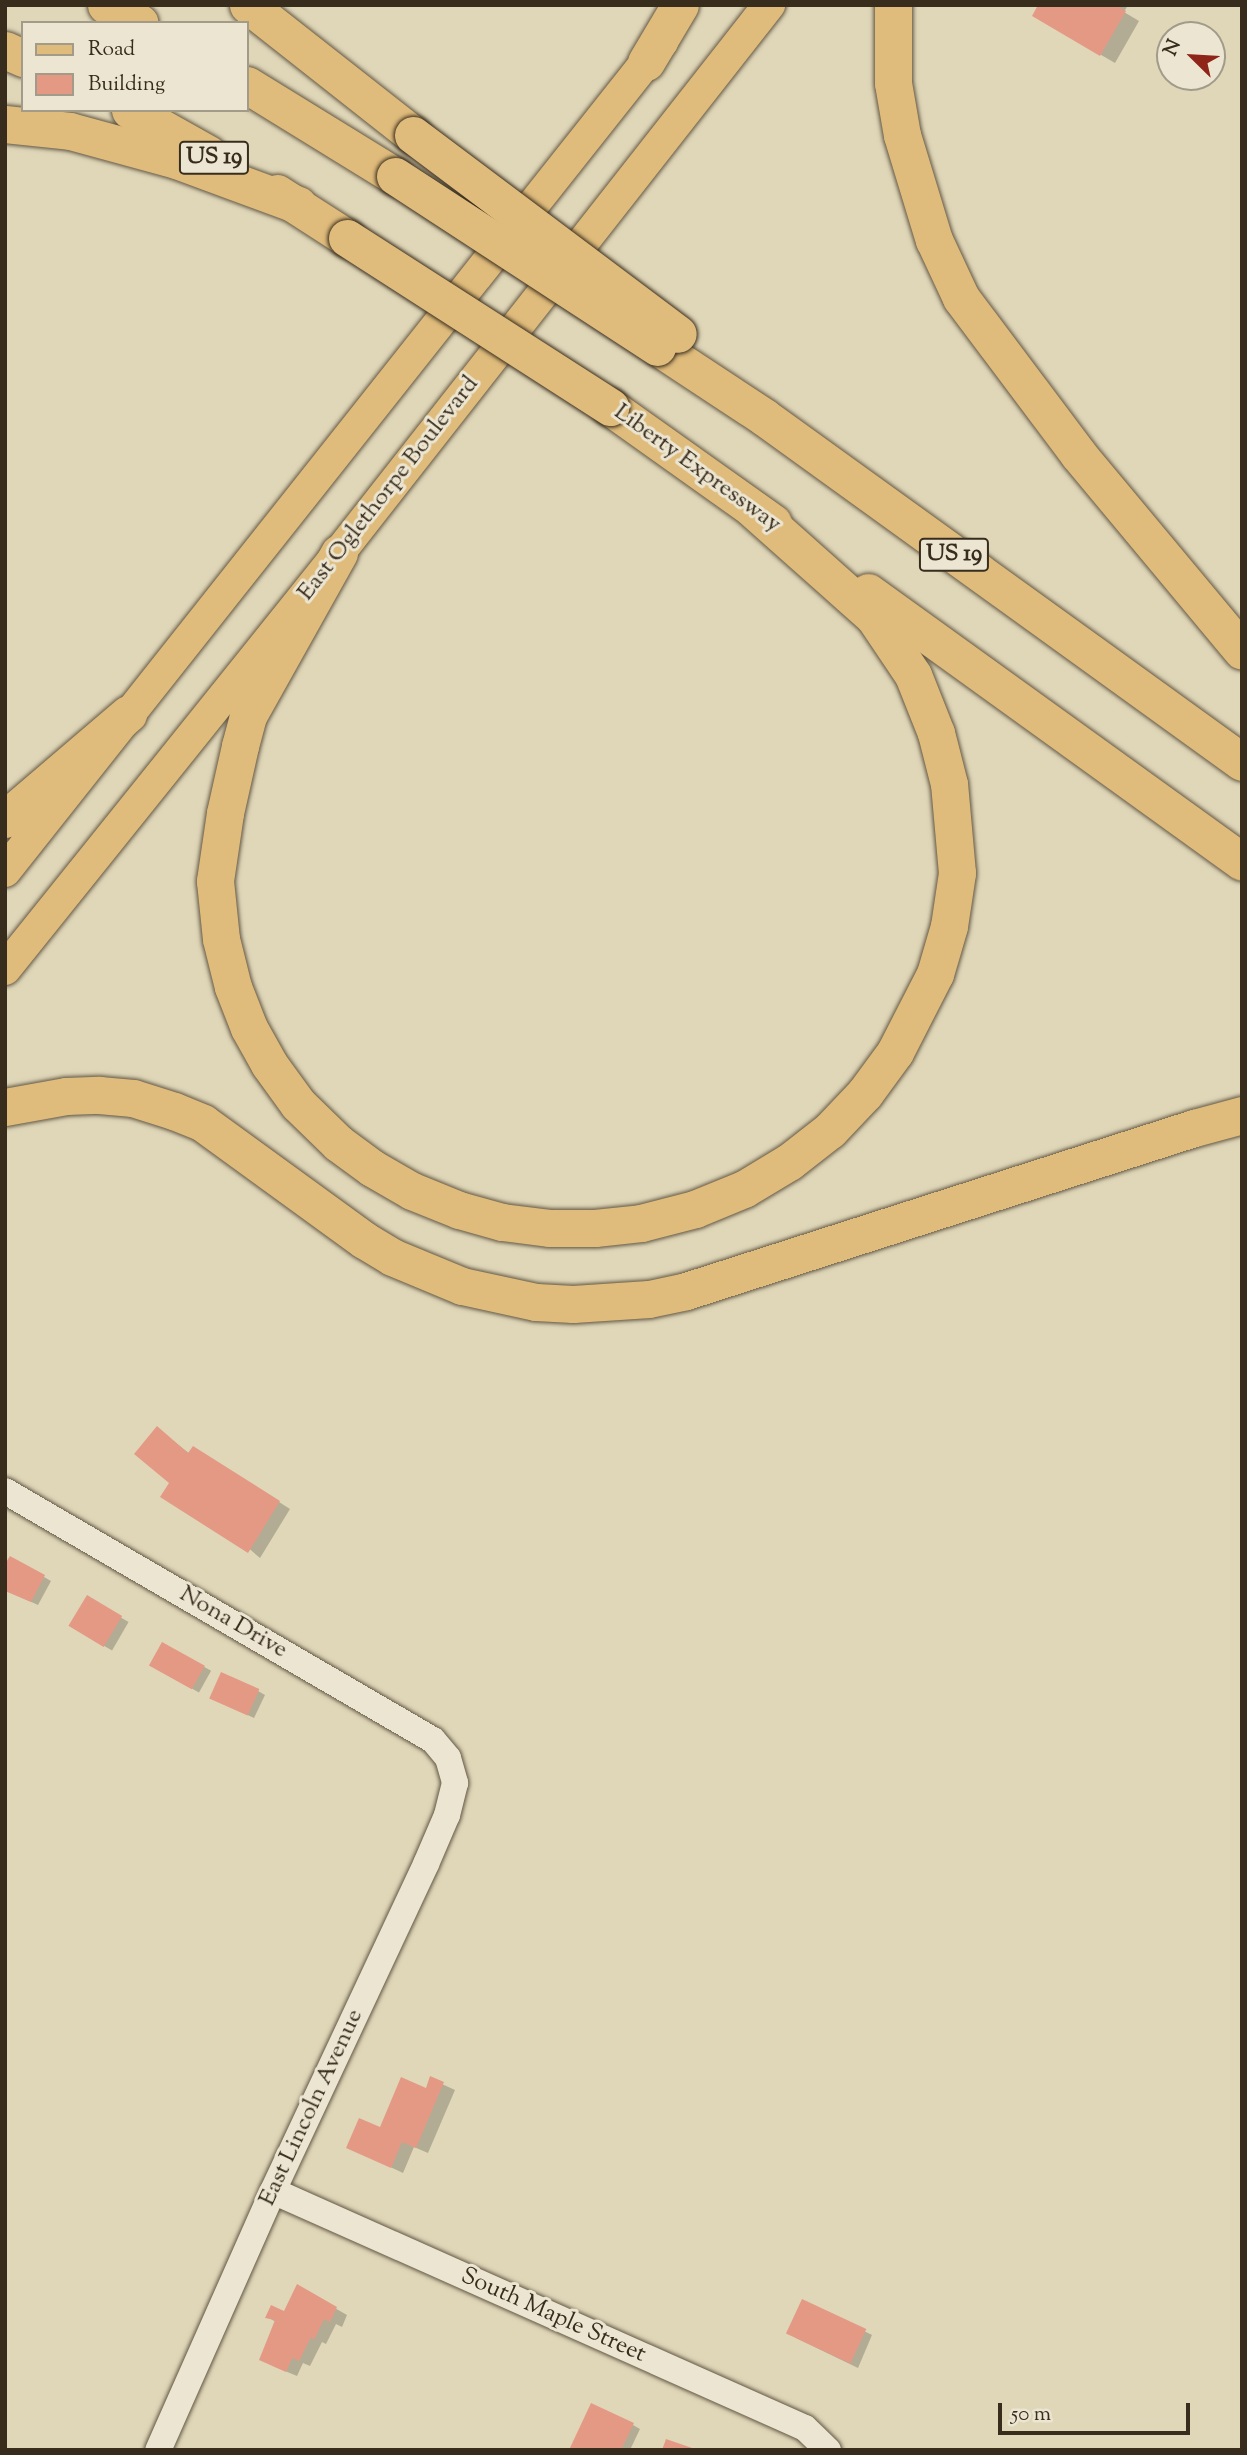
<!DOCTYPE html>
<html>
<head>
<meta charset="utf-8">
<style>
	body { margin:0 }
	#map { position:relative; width:1247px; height:2455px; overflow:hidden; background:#e0d7b9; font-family:"Sorts Mill Goudy",serif }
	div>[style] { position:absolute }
	.shadow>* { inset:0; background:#0003; transform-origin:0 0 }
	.building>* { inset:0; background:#e49984; transform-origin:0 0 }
	.roads { filter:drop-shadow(0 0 2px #625743) drop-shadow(0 0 2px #625743) }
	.minor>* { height:26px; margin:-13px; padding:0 13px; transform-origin:13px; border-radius:13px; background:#ebe5d2 }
	.major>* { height:32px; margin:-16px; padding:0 16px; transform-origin:16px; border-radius:16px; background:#e0bc7c }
	.highway>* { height:37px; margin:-18.5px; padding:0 18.5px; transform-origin:18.5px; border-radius:18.5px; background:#e0bc7c }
	.bridges { filter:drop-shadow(0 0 2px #382c1c) drop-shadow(0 0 2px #382c1c) }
	.highway-bridge>* { height:37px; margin:-18.5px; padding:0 18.5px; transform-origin:18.5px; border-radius:18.5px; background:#e0bc7c }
	span { translate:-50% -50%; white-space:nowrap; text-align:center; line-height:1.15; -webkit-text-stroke:6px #ebe5d2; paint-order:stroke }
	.shield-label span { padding:2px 5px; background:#ebe5d2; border:2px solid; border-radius:5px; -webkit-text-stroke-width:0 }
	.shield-label { font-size:23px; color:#382c1c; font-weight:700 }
	.street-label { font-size:24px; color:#382c1c }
	.frame { position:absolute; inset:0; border:7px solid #382c1c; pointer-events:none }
	.legend { position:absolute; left:21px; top:21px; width:228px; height:91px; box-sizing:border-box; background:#ebe5d2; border:2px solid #a39b89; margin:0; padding:9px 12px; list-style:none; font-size:21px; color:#382c1c }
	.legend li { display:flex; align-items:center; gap:14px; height:35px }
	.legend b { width:35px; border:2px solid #a39b89 }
	.north { position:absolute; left:1156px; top:21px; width:70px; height:70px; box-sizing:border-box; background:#ebe5d2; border:2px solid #a39b89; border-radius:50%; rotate:294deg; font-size:19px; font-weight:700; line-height:28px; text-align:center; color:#382c1c }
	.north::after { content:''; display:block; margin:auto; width:24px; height:32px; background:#8f2418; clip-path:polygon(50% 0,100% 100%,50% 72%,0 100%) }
	.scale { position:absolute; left:998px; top:2403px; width:192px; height:32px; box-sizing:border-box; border:4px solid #382c1c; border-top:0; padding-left:9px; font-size:21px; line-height:24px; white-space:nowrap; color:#382c1c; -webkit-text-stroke:5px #ebe5d2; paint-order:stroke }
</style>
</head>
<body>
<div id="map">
	<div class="shadow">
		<div style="clip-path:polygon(1041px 5px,1128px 5px,1124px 12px,1139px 21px,1115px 63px,1034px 16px)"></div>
		<div style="clip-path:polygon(157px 1428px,190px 1454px,204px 1454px,290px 1509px,260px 1558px,172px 1483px)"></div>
		<div style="clip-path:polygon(11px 1558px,51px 1581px,38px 1605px,5px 1590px)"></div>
		<div style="left:87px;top:1598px;width:48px;height:33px;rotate:30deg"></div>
		<div style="left:163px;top:1644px;width:55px;height:25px;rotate:29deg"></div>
		<div style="clip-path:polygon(258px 1691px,265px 1695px,254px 1718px,218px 1701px)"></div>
		<div style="clip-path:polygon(431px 2079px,455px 2090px,428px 2153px,414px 2147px,403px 2173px,348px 2147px,381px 2129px,427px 2090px)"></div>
		<div style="clip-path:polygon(298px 2287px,347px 2315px,342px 2327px,336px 2324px,326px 2344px,322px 2342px,310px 2366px,303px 2363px,297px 2376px,273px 2366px,276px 2322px,267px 2317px,285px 2313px)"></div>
		<div style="clip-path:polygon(803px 2301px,872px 2335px,858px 2368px,796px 2338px)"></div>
		<div style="clip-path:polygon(633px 2425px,640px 2429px,630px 2450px,571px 2450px)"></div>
	</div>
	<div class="building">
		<div style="clip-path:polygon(1038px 5px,1116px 5px,1126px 11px,1100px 56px,1032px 16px)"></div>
		<div style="clip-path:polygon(157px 1426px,188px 1453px,193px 1446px,280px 1501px,248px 1553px,160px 1497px,169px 1483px,134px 1454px)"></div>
		<div style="clip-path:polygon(10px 1556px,45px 1575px,31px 1602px,5px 1591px,5px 1564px)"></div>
		<div style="left:87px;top:1595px;width:41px;height:36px;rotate:31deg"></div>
		<div style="left:162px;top:1642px;width:49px;height:27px;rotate:29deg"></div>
		<div style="left:221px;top:1672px;width:42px;height:29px;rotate:24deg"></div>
		<div style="clip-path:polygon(430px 2076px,444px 2082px,416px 2148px,402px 2142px,391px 2168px,346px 2148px,359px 2118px,380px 2127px,401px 2077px,426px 2088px)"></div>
		<div style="clip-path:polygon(297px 2284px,337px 2307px,330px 2322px,324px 2319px,314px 2340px,311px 2337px,299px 2361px,292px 2358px,286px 2372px,259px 2360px,275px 2320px,265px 2318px,271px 2305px,284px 2311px)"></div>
		<div style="left:802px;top:2299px;width:71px;height:38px;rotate:25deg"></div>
		<div style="clip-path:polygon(591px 2403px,634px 2423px,621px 2450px,569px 2450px)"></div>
		<div style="clip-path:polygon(666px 2439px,695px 2449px,695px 2450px,662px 2450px)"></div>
	</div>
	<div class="roads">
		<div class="minor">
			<div style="left:5px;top:1491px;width:495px;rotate:30.2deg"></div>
			<div style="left:433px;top:1740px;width:23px;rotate:50deg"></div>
			<div style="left:448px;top:1758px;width:26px;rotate:74deg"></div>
			<div style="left:455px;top:1783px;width:33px;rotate:104deg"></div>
			<div style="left:447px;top:1815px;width:53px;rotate:113.2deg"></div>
			<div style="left:426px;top:1864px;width:361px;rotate:115.1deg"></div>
			<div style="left:273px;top:2191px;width:283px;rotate:113.9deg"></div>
			<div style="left:273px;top:2191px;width:582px;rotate:24.01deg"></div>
			<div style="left:805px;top:2428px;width:32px;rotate:44deg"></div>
		</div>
		<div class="major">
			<div style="left:5px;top:871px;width:1058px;rotate:-51.6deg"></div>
			<div style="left:5px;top:969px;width:533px;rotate:-51.24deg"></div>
			<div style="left:339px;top:553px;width:697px;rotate:-51.88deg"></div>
		</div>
		<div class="highway">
			<div style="left:106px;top:5px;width:38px;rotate:28deg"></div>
			<div style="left:248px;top:5px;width:210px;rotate:38.2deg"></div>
			<div style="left:893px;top:5px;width:78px;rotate:90deg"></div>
			<div style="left:893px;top:83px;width:53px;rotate:80.2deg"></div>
			<div style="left:902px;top:135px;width:110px;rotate:73.1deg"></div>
			<div style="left:934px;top:240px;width:64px;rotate:65deg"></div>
			<div style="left:961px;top:298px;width:195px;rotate:53.1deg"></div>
			<div style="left:1078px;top:454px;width:256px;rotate:50.2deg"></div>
			<div style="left:5px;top:50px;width:20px;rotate:24deg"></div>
			<div style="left:646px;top:62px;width:66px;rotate:-59.2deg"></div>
			<div style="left:247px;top:85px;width:174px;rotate:31.6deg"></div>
			<div style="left:130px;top:110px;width:90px;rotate:29.4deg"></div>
			<div style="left:5px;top:124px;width:65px;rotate:6.1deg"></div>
			<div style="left:70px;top:131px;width:110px;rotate:15.3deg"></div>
			<div style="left:176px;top:160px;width:130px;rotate:20.2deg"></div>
			<div style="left:277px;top:193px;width:83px;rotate:32.7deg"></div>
			<div style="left:664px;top:351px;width:120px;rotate:33.4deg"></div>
			<div style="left:764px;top:417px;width:589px;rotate:35.82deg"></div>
			<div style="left:610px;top:407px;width:200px;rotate:35.4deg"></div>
			<div style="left:339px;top:553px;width:187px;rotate:119.2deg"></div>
			<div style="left:248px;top:716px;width:31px;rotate:105deg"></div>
			<div style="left:240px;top:746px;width:69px;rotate:102.6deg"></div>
			<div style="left:225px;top:813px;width:69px;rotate:98.4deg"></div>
			<div style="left:215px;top:881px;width:58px;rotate:84.1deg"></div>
			<div style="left:221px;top:939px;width:49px;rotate:76deg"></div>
			<div style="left:233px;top:987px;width:44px;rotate:68.7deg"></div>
			<div style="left:249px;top:1028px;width:41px;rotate:60.9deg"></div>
			<div style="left:269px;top:1064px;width:49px;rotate:54.1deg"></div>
			<div style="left:298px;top:1104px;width:56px;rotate:44.3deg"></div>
			<div style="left:338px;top:1143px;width:42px;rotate:36.3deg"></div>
			<div style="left:372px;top:1168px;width:46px;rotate:29.9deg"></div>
			<div style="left:412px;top:1191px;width:51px;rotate:22deg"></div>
			<div style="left:459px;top:1210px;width:45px;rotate:15.6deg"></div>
			<div style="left:502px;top:1222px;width:47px;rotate:7.3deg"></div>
			<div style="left:549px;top:1228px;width:46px"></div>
			<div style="left:595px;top:1228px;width:46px;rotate:-6.2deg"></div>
			<div style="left:641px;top:1223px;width:56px;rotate:-14.5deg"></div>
			<div style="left:695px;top:1209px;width:53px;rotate:-22.2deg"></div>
			<div style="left:744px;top:1189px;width:52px;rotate:-31deg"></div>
			<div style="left:789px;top:1162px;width:52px;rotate:-38deg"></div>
			<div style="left:830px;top:1130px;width:51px;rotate:-46.6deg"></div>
			<div style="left:865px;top:1093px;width:51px;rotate:-53.8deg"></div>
			<div style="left:895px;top:1052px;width:88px;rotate:-62.9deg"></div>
			<div style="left:935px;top:974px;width:50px;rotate:-73.7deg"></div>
			<div style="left:949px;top:926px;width:54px;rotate:-81.4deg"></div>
			<div style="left:957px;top:873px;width:89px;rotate:-95.1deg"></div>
			<div style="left:949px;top:784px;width:53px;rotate:-104.3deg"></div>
			<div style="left:936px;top:733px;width:62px;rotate:-111.6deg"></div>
			<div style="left:913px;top:675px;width:70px;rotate:-123.9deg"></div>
			<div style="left:874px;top:617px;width:161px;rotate:-138.3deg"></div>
			<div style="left:868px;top:592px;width:461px;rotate:35.8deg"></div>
			<div style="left:5px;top:819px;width:162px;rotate:-40.5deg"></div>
			<div style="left:5px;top:1107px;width:62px;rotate:-10.2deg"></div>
			<div style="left:66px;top:1096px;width:33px;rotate:-2deg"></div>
			<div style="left:99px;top:1095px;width:34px;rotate:5deg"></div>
			<div style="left:133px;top:1098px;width:43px;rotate:17.6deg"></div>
			<div style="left:174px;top:1111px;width:31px;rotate:22deg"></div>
			<div style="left:203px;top:1123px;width:199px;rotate:36deg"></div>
			<div style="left:364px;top:1240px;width:33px;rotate:31deg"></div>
			<div style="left:392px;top:1257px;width:76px;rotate:22.5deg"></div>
			<div style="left:462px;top:1286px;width:76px;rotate:12.2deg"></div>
			<div style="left:536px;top:1302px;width:37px;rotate:3deg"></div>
			<div style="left:573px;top:1304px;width:76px;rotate:-3.8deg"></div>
			<div style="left:649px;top:1299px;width:38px;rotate:-12deg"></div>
			<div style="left:686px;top:1291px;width:534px;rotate:-17.79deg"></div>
			<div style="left:1194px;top:1128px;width:50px;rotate:-15.2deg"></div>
		</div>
	</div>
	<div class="bridges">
		<div class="highway-bridge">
			<div style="left:413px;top:135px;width:331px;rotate:36.9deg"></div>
			<div style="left:395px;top:176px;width:313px;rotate:33.1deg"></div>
			<div style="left:347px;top:238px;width:313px;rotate:32.7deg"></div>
		</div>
	</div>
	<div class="shield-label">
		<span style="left:214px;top:158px">US 19</span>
		<span style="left:954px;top:555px">US 19</span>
	</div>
	<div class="street-label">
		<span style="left:697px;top:469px;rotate:36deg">Liberty Expressway</span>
		<span style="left:389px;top:489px;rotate:-52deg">East Oglethorpe Boulevard</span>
		<span style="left:233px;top:1623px;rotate:30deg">Nona Drive</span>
		<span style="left:312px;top:2108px;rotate:-65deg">East Lincoln Avenue</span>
		<span style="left:553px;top:2316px;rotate:24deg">South Maple Street</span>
	</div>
	<div class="frame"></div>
	<ul class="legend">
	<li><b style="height:9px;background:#e0bc7c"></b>Road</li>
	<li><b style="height:19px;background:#e49984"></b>Building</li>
	</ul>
	<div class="north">N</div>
	<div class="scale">50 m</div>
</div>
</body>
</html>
